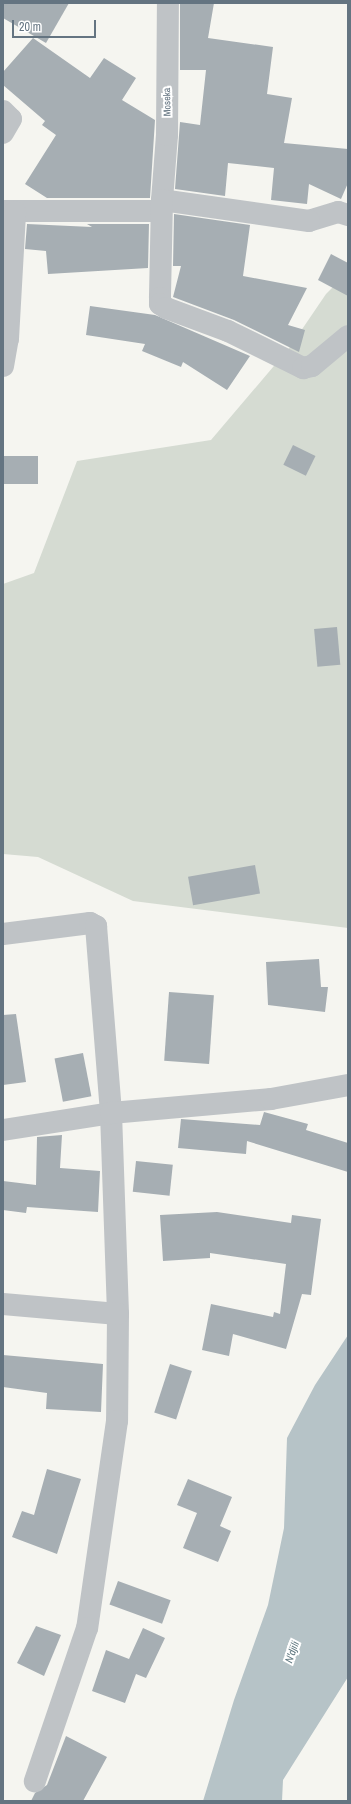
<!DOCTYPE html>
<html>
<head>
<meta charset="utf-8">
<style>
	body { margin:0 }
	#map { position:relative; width:351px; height:1804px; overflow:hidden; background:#f5f5f0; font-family:"Archivo Narrow",sans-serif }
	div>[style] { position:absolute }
	.green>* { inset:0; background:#d5dbd2 }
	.water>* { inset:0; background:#b6c3c7 }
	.building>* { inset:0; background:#a6aeb3; transform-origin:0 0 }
	.minor>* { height:22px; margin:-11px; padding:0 11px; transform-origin:11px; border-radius:11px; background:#bfc3c6 }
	span { translate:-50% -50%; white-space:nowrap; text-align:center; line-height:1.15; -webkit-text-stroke:4px #fff; paint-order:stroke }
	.street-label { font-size:10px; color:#647481 }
	.water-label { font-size:11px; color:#5f777f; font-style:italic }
	.frame { position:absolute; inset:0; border:4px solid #647481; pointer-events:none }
	.scale { position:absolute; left:12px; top:20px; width:84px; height:18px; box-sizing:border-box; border:2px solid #647481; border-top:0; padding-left:5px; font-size:12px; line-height:14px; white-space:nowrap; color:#647481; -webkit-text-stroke:3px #fff; paint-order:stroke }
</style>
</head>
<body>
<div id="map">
	<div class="green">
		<div style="clip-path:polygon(348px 272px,348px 928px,133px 901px,38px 857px,3px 854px,3px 584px,34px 573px,77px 461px,211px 440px,290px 347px,326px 294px)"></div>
	</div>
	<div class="water">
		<div style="clip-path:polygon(348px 1335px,348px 1677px,283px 1780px,282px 1801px,203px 1801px,234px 1700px,268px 1605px,284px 1528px,287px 1438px,315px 1385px)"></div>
	</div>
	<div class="building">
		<div style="clip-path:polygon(3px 3px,69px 3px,46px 43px,3px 18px)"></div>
		<div style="clip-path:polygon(180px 3px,214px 3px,208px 38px,273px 47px,267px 94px,292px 98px,284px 143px,348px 149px,348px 183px,341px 199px,309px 184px,307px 204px,271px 200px,274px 168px,228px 163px,225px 196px,175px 189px,180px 122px,200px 125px,206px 70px,180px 70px)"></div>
		<div style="clip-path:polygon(33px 38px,90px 78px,104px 58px,136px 78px,122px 100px,155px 120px,150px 198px,47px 198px,25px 184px,56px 135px,42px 125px,45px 121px,3px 85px,3px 72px)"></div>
		<div style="clip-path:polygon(174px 214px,250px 225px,243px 276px,307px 288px,288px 325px,305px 330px,299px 352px,234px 320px,173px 297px,181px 266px,173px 266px)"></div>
		<div style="clip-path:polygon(27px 224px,92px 227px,87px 224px,149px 224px,148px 268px,48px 274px,46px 251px,25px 249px)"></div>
		<div style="clip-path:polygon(331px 254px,348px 263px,348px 296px,318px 280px)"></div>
		<div style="clip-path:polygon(90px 306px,155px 315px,250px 356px,227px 390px,183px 362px,181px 367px,142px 351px,145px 344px,86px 335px)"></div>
		<div style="left:293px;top:445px;width:25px;height:22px;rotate:26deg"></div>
		<div style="left:3px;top:456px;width:35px;height:28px"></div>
		<div style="left:337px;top:627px;width:38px;height:23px;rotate:85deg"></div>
		<div style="left:255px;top:865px;width:29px;height:68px;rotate:80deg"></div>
		<div style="clip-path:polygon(319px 959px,321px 987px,328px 987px,325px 1012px,268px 1005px,266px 962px)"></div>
		<div style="left:169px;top:992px;width:45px;height:69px;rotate:4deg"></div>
		<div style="clip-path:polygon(16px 1014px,26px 1082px,3px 1085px,3px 1015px)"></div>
		<div style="left:83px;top:1053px;width:44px;height:29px;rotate:79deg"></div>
		<div style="clip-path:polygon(264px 1112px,308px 1124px,306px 1130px,348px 1143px,348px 1172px,247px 1141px,246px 1154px,178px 1148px,181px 1119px,260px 1125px)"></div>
		<div style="clip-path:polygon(62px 1135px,60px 1168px,100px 1171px,98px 1212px,27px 1207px,26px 1213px,3px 1210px,3px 1181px,36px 1185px,37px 1137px)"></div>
		<div style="left:136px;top:1161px;width:37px;height:31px;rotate:6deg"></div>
		<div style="clip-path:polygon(217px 1212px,291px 1223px,292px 1215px,321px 1219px,311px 1295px,302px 1294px,286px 1349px,233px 1334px,229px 1356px,202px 1350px,211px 1304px,273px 1317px,274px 1312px,280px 1314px,286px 1264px,210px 1253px,210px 1258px,163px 1261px,160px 1215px)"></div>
		<div style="clip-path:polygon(3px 1355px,103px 1364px,101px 1412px,46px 1409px,47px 1393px,3px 1387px)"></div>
		<div style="left:170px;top:1364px;width:23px;height:51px;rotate:18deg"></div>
		<div style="clip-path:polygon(47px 1469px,81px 1479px,57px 1554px,12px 1537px,22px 1511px,34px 1515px)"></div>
		<div style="clip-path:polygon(188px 1479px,232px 1497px,220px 1526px,231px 1531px,218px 1562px,183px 1548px,197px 1513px,177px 1505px)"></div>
		<div style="left:118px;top:1581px;width:56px;height:25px;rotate:20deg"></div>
		<div style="clip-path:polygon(36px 1626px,61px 1635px,44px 1676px,17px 1663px)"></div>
		<div style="clip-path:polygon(143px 1628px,165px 1638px,146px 1678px,136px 1674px,125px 1703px,92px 1691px,106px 1650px,129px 1659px)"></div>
		<div style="clip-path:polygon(66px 1736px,107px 1757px,83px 1801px,31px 1801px,35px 1793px,47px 1785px)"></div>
	</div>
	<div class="minor">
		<div style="left:3px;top:111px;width:11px;rotate:45deg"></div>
		<div style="left:11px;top:119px;width:16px;rotate:120deg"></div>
		<div style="left:162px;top:200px;width:65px;rotate:-85.6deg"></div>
		<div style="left:167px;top:135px;width:132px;rotate:-89.6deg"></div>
		<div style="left:3px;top:211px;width:157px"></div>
		<div style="left:348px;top:215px;width:10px;rotate:-163deg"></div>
		<div style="left:338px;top:212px;width:30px;rotate:163deg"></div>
		<div style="left:309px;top:221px;width:148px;rotate:-171.9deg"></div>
		<div style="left:162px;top:200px;width:98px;rotate:91.2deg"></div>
		<div style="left:160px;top:298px;width:6px;rotate:90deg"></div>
		<div style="left:160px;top:304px;width:7px;rotate:34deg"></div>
		<div style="left:166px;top:308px;width:66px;rotate:20.4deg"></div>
		<div style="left:228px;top:331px;width:84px;rotate:26.3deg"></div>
		<div style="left:303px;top:368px;width:9px;rotate:-13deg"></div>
		<div style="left:312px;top:366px;width:47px;rotate:-39.8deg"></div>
		<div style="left:3px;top:366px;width:27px;rotate:-80deg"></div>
		<div style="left:8px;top:339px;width:127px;rotate:-86.8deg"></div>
		<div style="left:3px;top:934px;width:88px;rotate:-7.2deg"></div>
		<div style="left:90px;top:923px;width:7px;rotate:27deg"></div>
		<div style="left:96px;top:926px;width:188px;rotate:85.4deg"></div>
		<div style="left:111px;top:1113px;width:201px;rotate:88deg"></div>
		<div style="left:118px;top:1314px;width:107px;rotate:90.5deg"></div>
		<div style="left:117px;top:1421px;width:209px;rotate:98.2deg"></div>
		<div style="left:87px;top:1628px;width:162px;rotate:108.8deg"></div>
		<div style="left:3px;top:1130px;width:109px;rotate:-8.9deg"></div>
		<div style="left:111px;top:1113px;width:161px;rotate:-5deg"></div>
		<div style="left:271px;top:1099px;width:78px;rotate:-10.3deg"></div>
		<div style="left:3px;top:1304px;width:115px;rotate:5deg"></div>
	</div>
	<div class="street-label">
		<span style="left:167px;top:102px;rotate:-91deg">Moseka</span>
	</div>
	<div class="water-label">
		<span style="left:292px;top:1652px;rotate:-70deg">N'djili</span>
	</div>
	<div class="frame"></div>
	<div class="scale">20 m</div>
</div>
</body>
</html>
